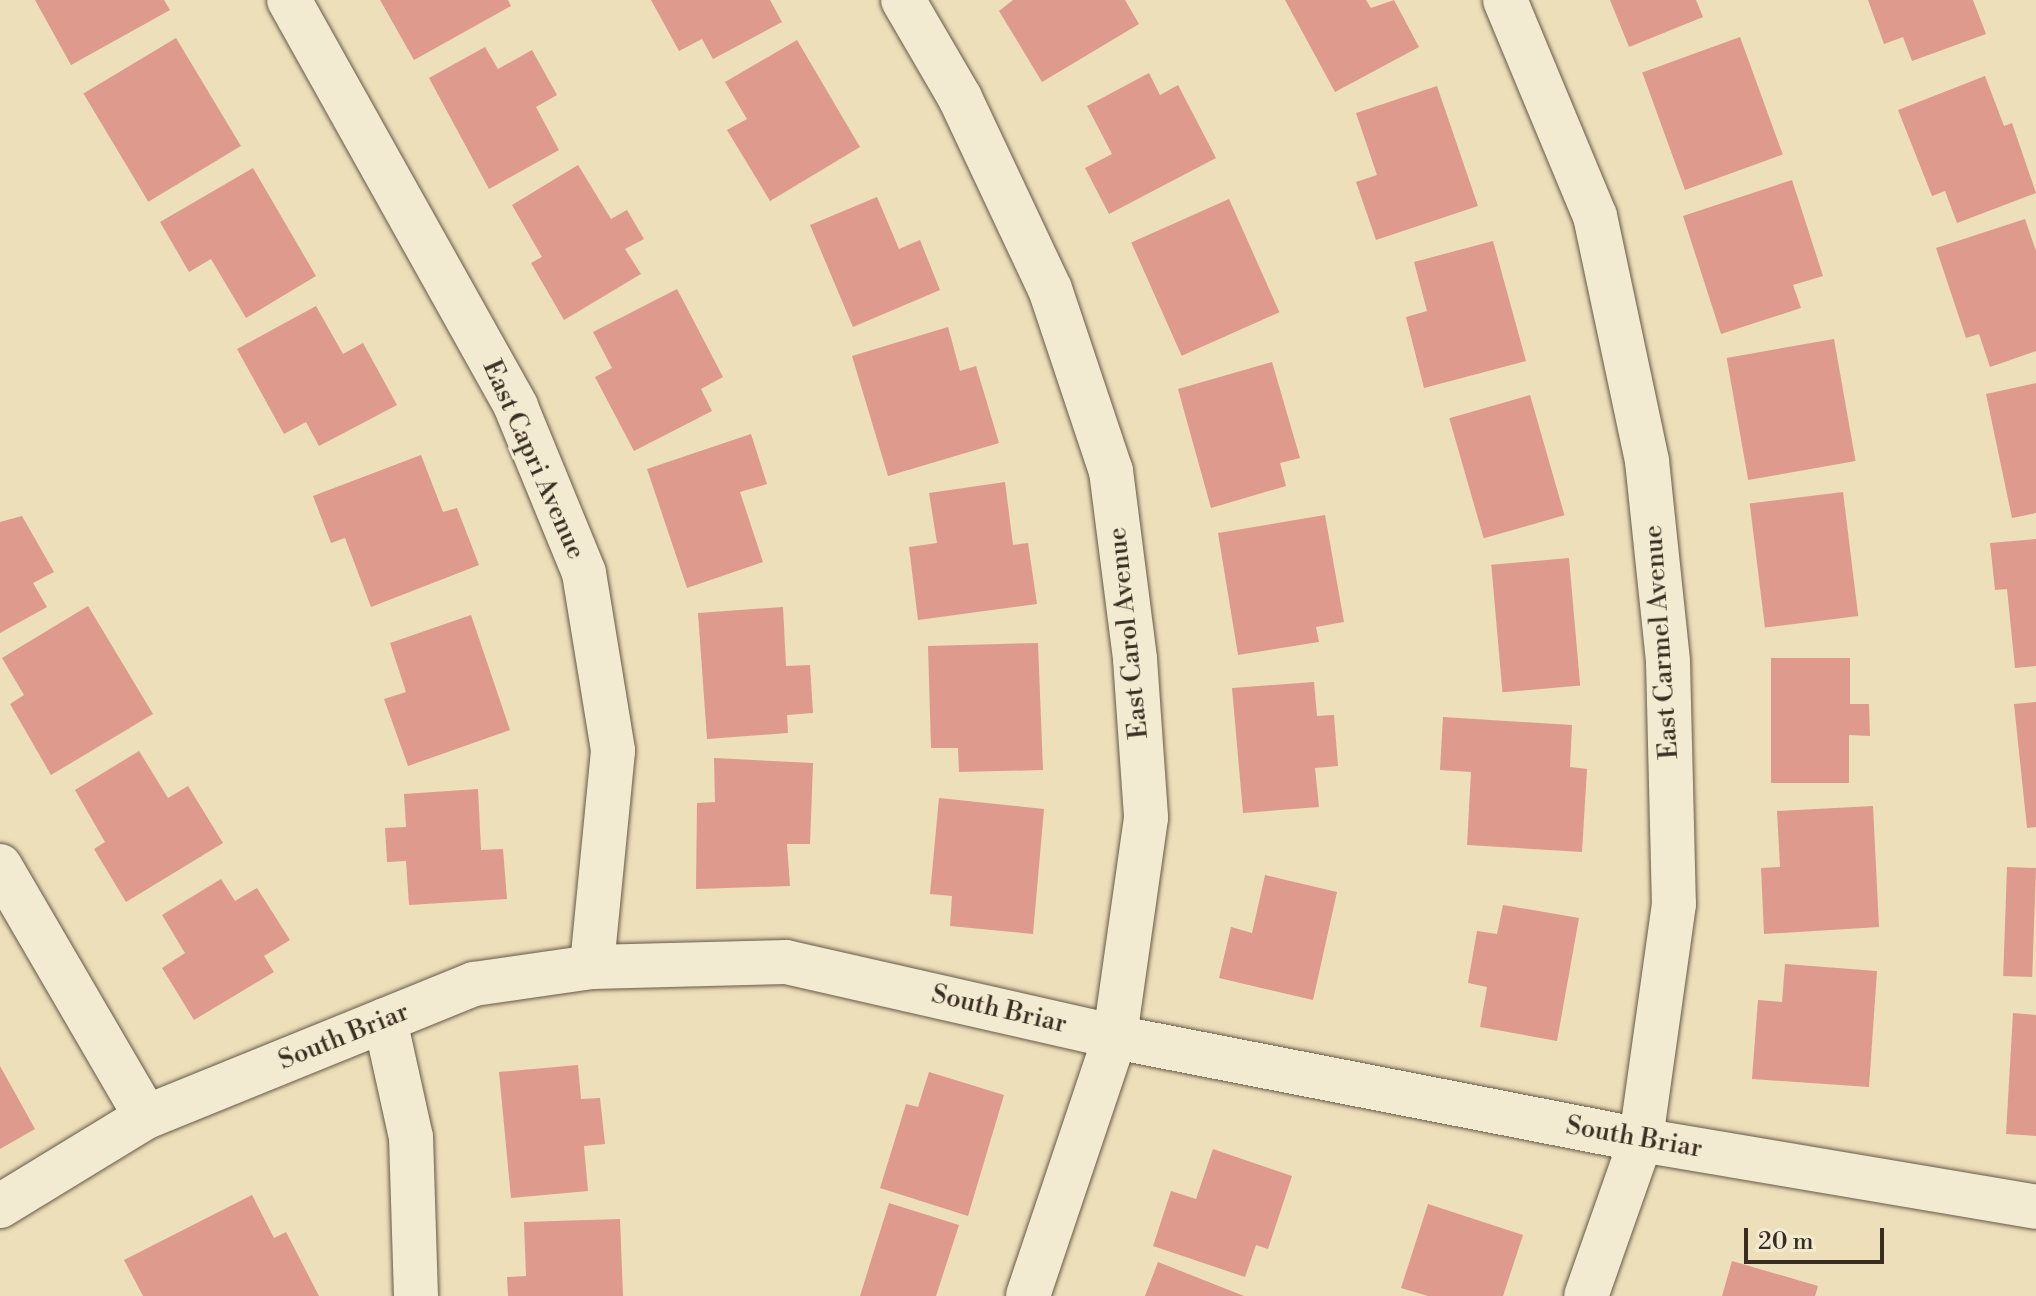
<!DOCTYPE html>
<html>
<head>
<meta charset="utf-8">
<style>
	body { margin:0 }
	#map { position:relative; width:2036px; height:1296px; overflow:hidden; background:#eddfba; font-family:"Libre Bodoni",serif }
	div>[style] { position:absolute }
	.building>* { inset:0; background:#dd9a8d; transform-origin:0 0 }
	.roads { filter:drop-shadow(0 0 2px #665a47) drop-shadow(0 0 2px #665a47) }
	.minor>* { height:44px; margin:-22px; padding:0 22px; transform-origin:22px; border-radius:22px; background:#f3ead2 }
	span { translate:-50% -50%; white-space:nowrap; text-align:center; line-height:1.15; -webkit-text-stroke:6px #f3ead2; paint-order:stroke }
	.street-label { font-size:26px; color:#392d21 }
	.scale { position:absolute; left:1744px; top:1228px; width:140px; height:36px; box-sizing:border-box; border:4px solid #392d21; border-top:0; padding-left:10px; font-size:24px; line-height:28px; white-space:nowrap; color:#392d21; -webkit-text-stroke:6px #f3ead2; paint-order:stroke }
</style>
</head>
<body>
<div id="map">
	<div class="building">
		<div style="clip-path:polygon(35px 0,164px 0,170px 10px,71px 65px)"></div>
		<div style="clip-path:polygon(380px 0,508px 0,511px 6px,414px 60px)"></div>
		<div style="clip-path:polygon(651px 0,770px 0,782px 22px,713px 59px,702px 39px,679px 51px)"></div>
		<div style="clip-path:polygon(1125px 0,1139px 24px,1042px 82px,999px 11px,1013px 0)"></div>
		<div style="clip-path:polygon(1285px 0,1366px 0,1371px 8px,1394px 0,1419px 47px,1335px 92px)"></div>
		<div style="clip-path:polygon(1610px 0,1696px 0,1703px 17px,1629px 47px)"></div>
		<div style="clip-path:polygon(1868px 0,1973px 0,1986px 34px,1912px 61px,1903px 37px,1884px 44px)"></div>
		<div style="left:1740px;top:37px;width:125px;height:104px;rotate:70deg"></div>
		<div style="left:176px;top:38px;width:126px;height:108px;rotate:59deg"></div>
		<div style="clip-path:polygon(797px 40px,860px 147px,770px 201px,727px 130px,747px 119px,725px 82px)"></div>
		<div style="clip-path:polygon(485px 47px,498px 69px,532px 50px,557px 95px,536px 107px,559px 150px,489px 189px,429px 78px)"></div>
		<div style="clip-path:polygon(1149px 73px,1160px 95px,1178px 85px,1216px 158px,1109px 214px,1085px 168px,1112px 154px,1087px 106px)"></div>
		<div style="clip-path:polygon(1985px 76px,2004px 126px,2012px 123px,2036px 193px,1957px 223px,1945px 191px,1932px 196px,1898px 110px)"></div>
		<div style="clip-path:polygon(1437px 86px,1478px 206px,1376px 240px,1356px 182px,1377px 175px,1356px 113px)"></div>
		<div style="clip-path:polygon(578px 165px,611px 219px,627px 210px,644px 239px,625px 249px,641px 274px,564px 320px,531px 263px,542px 257px,512px 205px)"></div>
		<div style="clip-path:polygon(253px 168px,316px 276px,246px 318px,211px 259px,189px 272px,160px 222px)"></div>
		<div style="clip-path:polygon(1792px 180px,1823px 276px,1793px 285px,1801px 308px,1721px 334px,1683px 216px)"></div>
		<div style="clip-path:polygon(877px 197px,899px 249px,920px 240px,940px 290px,853px 327px,810px 225px)"></div>
		<div style="left:1229px;top:199px;width:124px;height:107px;rotate:66deg"></div>
		<div style="clip-path:polygon(2025px 219px,2036px 251px,2036px 351px,1990px 367px,1979px 334px,1966px 338px,1936px 248px)"></div>
		<div style="clip-path:polygon(1493px 241px,1526px 361px,1424px 388px,1406px 317px,1427px 311px,1414px 262px)"></div>
		<div style="clip-path:polygon(677px 289px,723px 377px,701px 389px,712px 411px,634px 451px,595px 377px,612px 368px,593px 332px)"></div>
		<div style="clip-path:polygon(316px 306px,343px 354px,363px 343px,397px 405px,319px 446px,306px 422px,284px 434px,237px 349px)"></div>
		<div style="clip-path:polygon(948px 327px,960px 371px,976px 366px,999px 443px,888px 476px,852px 356px)"></div>
		<div style="left:1834px;top:339px;width:124px;height:109px;rotate:80deg"></div>
		<div style="clip-path:polygon(1272px 362px,1300px 458px,1280px 463px,1286px 486px,1211px 508px,1178px 389px)"></div>
		<div style="clip-path:polygon(2036px 383px,2036px 513px,2012px 518px,1986px 394px)"></div>
		<div style="left:1530px;top:395px;width:125px;height:84px;rotate:74deg"></div>
		<div style="clip-path:polygon(751px 434px,767px 484px,740px 492px,763px 562px,687px 588px,647px 469px)"></div>
		<div style="clip-path:polygon(421px 455px,443px 512px,457px 508px,479px 565px,371px 607px,345px 538px,331px 543px,313px 496px)"></div>
		<div style="clip-path:polygon(1005px 482px,1013px 545px,1028px 543px,1037px 604px,918px 620px,909px 547px,937px 543px,929px 493px)"></div>
		<div style="left:1843px;top:492px;width:125px;height:94px;rotate:83deg"></div>
		<div style="clip-path:polygon(1325px 515px,1344px 622px,1316px 627px,1319px 642px,1238px 655px,1218px 533px)"></div>
		<div style="clip-path:polygon(22px 516px,54px 572px,33px 583px,47px 607px,0 633px,0 522px)"></div>
		<div style="clip-path:polygon(2036px 539px,2036px 666px,2015px 668px,2007px 589px,1995px 590px,1990px 543px)"></div>
		<div style="left:1569px;top:558px;width:128px;height:78px;rotate:85deg"></div>
		<div style="clip-path:polygon(88px 606px,153px 714px,51px 775px,10px 704px,24px 695px,2px 658px)"></div>
		<div style="clip-path:polygon(783px 607px,786px 666px,810px 665px,813px 713px,787px 715px,788px 733px,707px 739px,698px 613px)"></div>
		<div style="clip-path:polygon(471px 615px,510px 730px,408px 766px,384px 699px,406px 692px,390px 643px)"></div>
		<div style="clip-path:polygon(1038px 643px,1043px 770px,959px 772px,958px 748px,931px 748px,928px 646px)"></div>
		<div style="clip-path:polygon(1771px 658px,1850px 658px,1850px 704px,1869px 704px,1870px 736px,1849px 735px,1849px 783px,1771px 783px)"></div>
		<div style="clip-path:polygon(1314px 682px,1317px 716px,1334px 715px,1338px 766px,1315px 768px,1319px 807px,1243px 813px,1232px 688px)"></div>
		<div style="clip-path:polygon(2036px 702px,2036px 827px,2027px 828px,2014px 704px)"></div>
		<div style="clip-path:polygon(1443px 717px,1572px 725px,1570px 767px,1587px 769px,1582px 852px,1467px 845px,1471px 772px,1440px 770px)"></div>
		<div style="clip-path:polygon(139px 751px,168px 798px,188px 786px,223px 843px,126px 902px,94px 849px,105px 842px,75px 790px)"></div>
		<div style="clip-path:polygon(714px 758px,813px 763px,810px 844px,787px 844px,790px 886px,696px 889px,697px 803px,715px 802px)"></div>
		<div style="clip-path:polygon(478px 789px,481px 850px,503px 849px,507px 899px,409px 905px,406px 861px,387px 862px,385px 828px,406px 827px,404px 794px)"></div>
		<div style="clip-path:polygon(939px 798px,1044px 809px,1033px 934px,950px 926px,952px 896px,930px 894px)"></div>
		<div style="clip-path:polygon(1873px 806px,1879px 927px,1764px 934px,1761px 868px,1780px 867px,1777px 811px)"></div>
		<div style="left:2007px;top:867px;width:29px;height:109px;rotate:2deg"></div>
		<div style="clip-path:polygon(1265px 875px,1337px 892px,1313px 1000px,1219px 978px,1231px 927px,1252px 933px)"></div>
		<div style="clip-path:polygon(221px 879px,235px 901px,257px 888px,290px 940px,264px 956px,274px 972px,194px 1020px,162px 968px,185px 953px,162px 915px)"></div>
		<div style="clip-path:polygon(1503px 905px,1579px 918px,1557px 1041px,1480px 1027px,1487px 987px,1468px 983px,1477px 931px,1497px 934px)"></div>
		<div style="clip-path:polygon(1785px 964px,1877px 971px,1869px 1087px,1752px 1079px,1758px 1000px,1782px 1002px)"></div>
		<div style="clip-path:polygon(2013px 1013px,2036px 1015px,2036px 1136px,2006px 1134px)"></div>
		<div style="clip-path:polygon(578px 1065px,581px 1099px,600px 1098px,605px 1144px,584px 1146px,588px 1191px,511px 1198px,499px 1072px)"></div>
		<div style="clip-path:polygon(0 1066px,35px 1129px,0 1149px)"></div>
		<div style="clip-path:polygon(929px 1072px,1004px 1095px,968px 1216px,880px 1188px,906px 1104px,918px 1107px)"></div>
		<div style="clip-path:polygon(1213px 1149px,1292px 1176px,1268px 1249px,1256px 1245px,1245px 1277px,1153px 1246px,1171px 1191px,1196px 1199px)"></div>
		<div style="clip-path:polygon(252px 1195px,274px 1238px,286px 1232px,319px 1296px,143px 1296px,124px 1260px)"></div>
		<div style="clip-path:polygon(889px 1203px,959px 1225px,936px 1296px,860px 1296px)"></div>
		<div style="clip-path:polygon(1428px 1204px,1523px 1235px,1503px 1296px,1428px 1296px,1401px 1288px)"></div>
		<div style="clip-path:polygon(620px 1219px,623px 1296px,508px 1296px,507px 1277px,526px 1276px,524px 1222px)"></div>
		<div style="clip-path:polygon(1732px 1261px,1818px 1286px,1815px 1296px,1722px 1296px)"></div>
		<div style="clip-path:polygon(1158px 1262px,1244px 1296px,1145px 1296px)"></div>
	</div>
	<div class="roads">
		<div class="minor">
			<div style="left:289px;top:0;width:466px;rotate:60.8deg"></div>
			<div style="left:516px;top:407px;width:179px;rotate:67.7deg"></div>
			<div style="left:584px;top:573px;width:180px;rotate:80.7deg"></div>
			<div style="left:613px;top:751px;width:217px;rotate:95.6deg"></div>
			<div style="left:903px;top:0;width:113px;rotate:59.8deg"></div>
			<div style="left:960px;top:98px;width:211px;rotate:64.8deg"></div>
			<div style="left:1050px;top:289px;width:192px;rotate:71.5deg"></div>
			<div style="left:1111px;top:471px;width:190px;rotate:82.7deg"></div>
			<div style="left:1135px;top:659px;width:159px;rotate:86deg"></div>
			<div style="left:1146px;top:818px;width:221px;rotate:98.1deg"></div>
			<div style="left:1115px;top:1037px;width:273px;rotate:108.6deg"></div>
			<div style="left:1505px;top:0;width:234px;rotate:67.4deg"></div>
			<div style="left:1595px;top:216px;width:250px;rotate:78deg"></div>
			<div style="left:1647px;top:461px;width:202px;rotate:84deg"></div>
			<div style="left:1668px;top:662px;width:242px;rotate:88.6deg"></div>
			<div style="left:1674px;top:904px;width:238px;rotate:98deg"></div>
			<div style="left:1641px;top:1140px;width:165px;rotate:109.4deg"></div>
			<div style="left:0;top:866px;width:290px;rotate:59.8deg"></div>
			<div style="left:385px;top:1020px;width:120px;rotate:77.5deg"></div>
			<div style="left:411px;top:1137px;width:159px;rotate:88.2deg"></div>
			<div style="left:0;top:1206px;width:171px;rotate:-31.4deg"></div>
			<div style="left:146px;top:1117px;width:354px;rotate:-22.1deg"></div>
			<div style="left:474px;top:984px;width:119px;rotate:-8.2deg"></div>
			<div style="left:592px;top:967px;width:194px;rotate:-1.5deg"></div>
			<div style="left:786px;top:962px;width:337px;rotate:12.8deg"></div>
			<div style="left:1115px;top:1037px;width:536px;rotate:11.08deg"></div>
			<div style="left:1641px;top:1140px;width:401px;rotate:9.6deg"></div>
		</div>
	</div>
	<div class="street-label">
		<span style="left:533px;top:460px;rotate:66deg">East Capri Avenue</span>
		<span style="left:1129px;top:633px;rotate:-96deg">East Carol Avenue</span>
		<span style="left:1662px;top:642px;rotate:-94deg">East Carmel Avenue</span>
		<span style="left:999px;top:1010px;rotate:13deg">South Briar</span>
		<span style="left:344px;top:1037px;rotate:-22deg">South Briar</span>
		<span style="left:1634px;top:1138px;rotate:10deg">South Briar</span>
	</div>
	<div class="scale">20 m</div>
</div>
</body>
</html>
